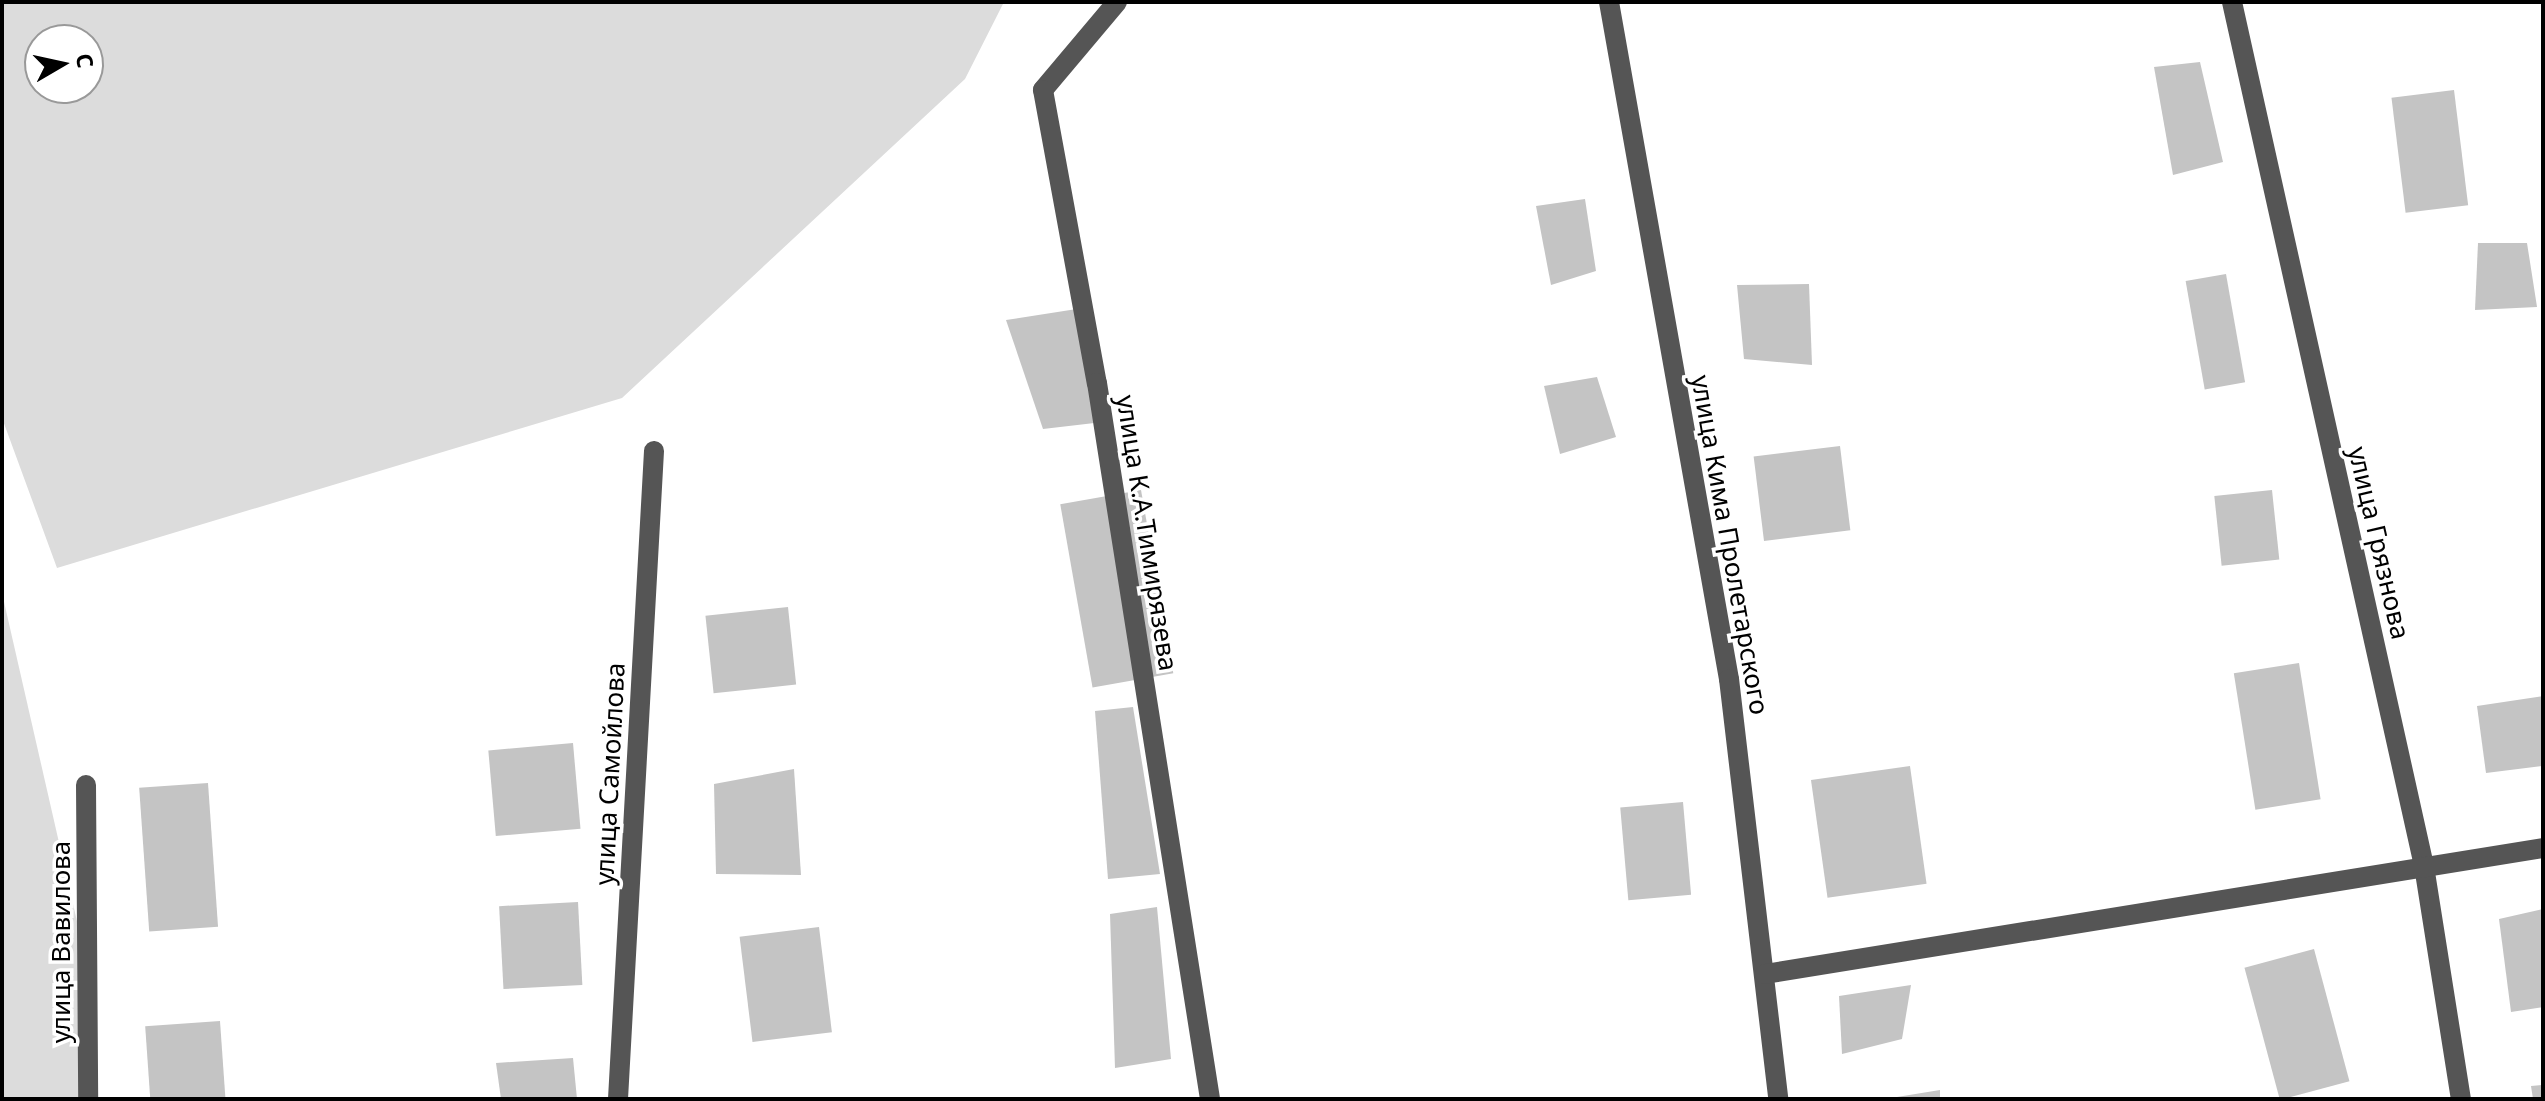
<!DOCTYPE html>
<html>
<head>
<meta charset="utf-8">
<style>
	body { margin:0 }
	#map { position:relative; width:2545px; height:1101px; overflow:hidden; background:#fff; font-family:"Noto Sans",sans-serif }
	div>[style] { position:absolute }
	.green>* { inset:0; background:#dcdcdc }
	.building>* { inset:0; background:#c4c4c4; transform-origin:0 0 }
	.minor>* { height:20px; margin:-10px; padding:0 10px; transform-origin:10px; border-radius:10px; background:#555 }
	span { translate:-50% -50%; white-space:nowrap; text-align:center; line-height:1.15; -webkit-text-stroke:7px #fff; paint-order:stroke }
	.street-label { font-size:26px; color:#000 }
	.frame { position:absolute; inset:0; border:4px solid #000; pointer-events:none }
	.north { position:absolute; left:24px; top:24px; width:80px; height:80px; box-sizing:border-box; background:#fff; border:2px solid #999; border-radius:50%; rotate:81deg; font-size:22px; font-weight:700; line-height:32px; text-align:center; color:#000 }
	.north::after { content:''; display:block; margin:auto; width:28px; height:36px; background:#000; clip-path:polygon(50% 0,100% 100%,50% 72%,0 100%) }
</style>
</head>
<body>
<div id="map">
	<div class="green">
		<div style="clip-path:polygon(evenodd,2px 2px,1004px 2px,965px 79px,622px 398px,57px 568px,2px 418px,2px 2px,40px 40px,88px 40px,88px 88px,40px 88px,40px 40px)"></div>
		<div style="clip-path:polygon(2px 593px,84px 952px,79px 1099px,2px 1099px)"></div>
	</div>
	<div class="building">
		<div style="clip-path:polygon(2200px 62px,2223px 162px,2173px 175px,2154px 67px)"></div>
		<div style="left:2454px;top:90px;width:116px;height:63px;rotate:83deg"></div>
		<div style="clip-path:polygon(1585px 199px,1596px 271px,1551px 285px,1536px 206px)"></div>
		<div style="clip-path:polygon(2478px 243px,2527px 243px,2537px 307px,2475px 310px)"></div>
		<div style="left:2226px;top:274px;width:110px;height:41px;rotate:80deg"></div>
		<div style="clip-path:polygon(1809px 284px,1812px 365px,1744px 359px,1737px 285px)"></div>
		<div style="clip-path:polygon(1083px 308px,1103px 422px,1043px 429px,1006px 320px)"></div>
		<div style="clip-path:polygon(1597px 377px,1616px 437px,1560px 454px,1544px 386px)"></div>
		<div style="left:1840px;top:446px;width:85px;height:87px;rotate:83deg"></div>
		<div style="left:1141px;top:490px;width:186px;height:82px;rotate:80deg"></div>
		<div style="left:2272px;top:490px;width:70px;height:58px;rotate:84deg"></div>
		<div style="left:788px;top:607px;width:78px;height:83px;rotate:84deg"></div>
		<div style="left:2299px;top:663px;width:138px;height:66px;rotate:81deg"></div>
		<div style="clip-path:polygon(2543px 696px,2543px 766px,2486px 773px,2477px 706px)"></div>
		<div style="clip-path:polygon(1133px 707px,1160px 874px,1108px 879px,1095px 711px)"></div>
		<div style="left:573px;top:743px;width:86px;height:85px;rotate:85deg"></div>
		<div style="left:1910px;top:766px;width:119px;height:100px;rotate:82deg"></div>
		<div style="clip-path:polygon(794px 769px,801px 875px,716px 874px,714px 784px)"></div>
		<div style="left:208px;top:783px;width:144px;height:69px;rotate:86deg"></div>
		<div style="left:1683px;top:802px;width:93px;height:63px;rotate:85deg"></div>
		<div style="left:578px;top:902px;width:83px;height:79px;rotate:87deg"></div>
		<div style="clip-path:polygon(1157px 907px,1171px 1059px,1115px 1068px,1110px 914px)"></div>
		<div style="clip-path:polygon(2543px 909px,2543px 1007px,2511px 1012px,2499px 919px)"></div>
		<div style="left:819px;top:927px;width:106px;height:80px;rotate:83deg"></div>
		<div style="left:2314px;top:949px;width:137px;height:72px;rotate:75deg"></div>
		<div style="clip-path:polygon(1911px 985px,1902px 1039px,1842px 1054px,1839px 996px)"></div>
		<div style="left:220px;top:1021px;width:78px;height:75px;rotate:86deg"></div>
		<div style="clip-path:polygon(573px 1058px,577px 1099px,501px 1099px,496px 1063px)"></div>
		<div style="clip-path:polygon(2543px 1085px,2543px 1099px,2533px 1099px,2531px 1086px)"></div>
		<div style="clip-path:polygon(1940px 1090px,1940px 1099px,1897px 1099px,1897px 1097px)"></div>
	</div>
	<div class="minor">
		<div style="left:1117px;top:2px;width:115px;rotate:130.1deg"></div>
		<div style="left:1043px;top:90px;width:298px;rotate:79.6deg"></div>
		<div style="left:1097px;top:383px;width:725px;rotate:81.03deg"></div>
		<div style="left:1609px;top:2px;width:688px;rotate:79.95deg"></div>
		<div style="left:1729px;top:679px;width:423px;rotate:83.3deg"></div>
		<div style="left:2232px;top:2px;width:885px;rotate:77.47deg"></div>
		<div style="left:2424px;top:866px;width:236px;rotate:81deg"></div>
		<div style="left:86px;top:785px;width:314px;rotate:89.6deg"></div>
		<div style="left:1765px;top:974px;width:788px;rotate:-9.2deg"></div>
		<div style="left:618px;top:1099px;width:649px;rotate:-86.82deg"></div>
	</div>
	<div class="street-label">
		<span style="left:1147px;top:533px;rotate:81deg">улица К.А.Тимирязева</span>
		<span style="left:2379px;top:543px;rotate:77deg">улица Грязнова</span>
		<span style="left:1730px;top:545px;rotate:80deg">улица Кима Пролетарского</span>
		<span style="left:610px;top:774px;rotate:-87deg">улица Самойлова</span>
		<span style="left:61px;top:942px;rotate:-90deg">улица Вавилова</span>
	</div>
	<div class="frame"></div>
	<div class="north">С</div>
</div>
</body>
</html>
